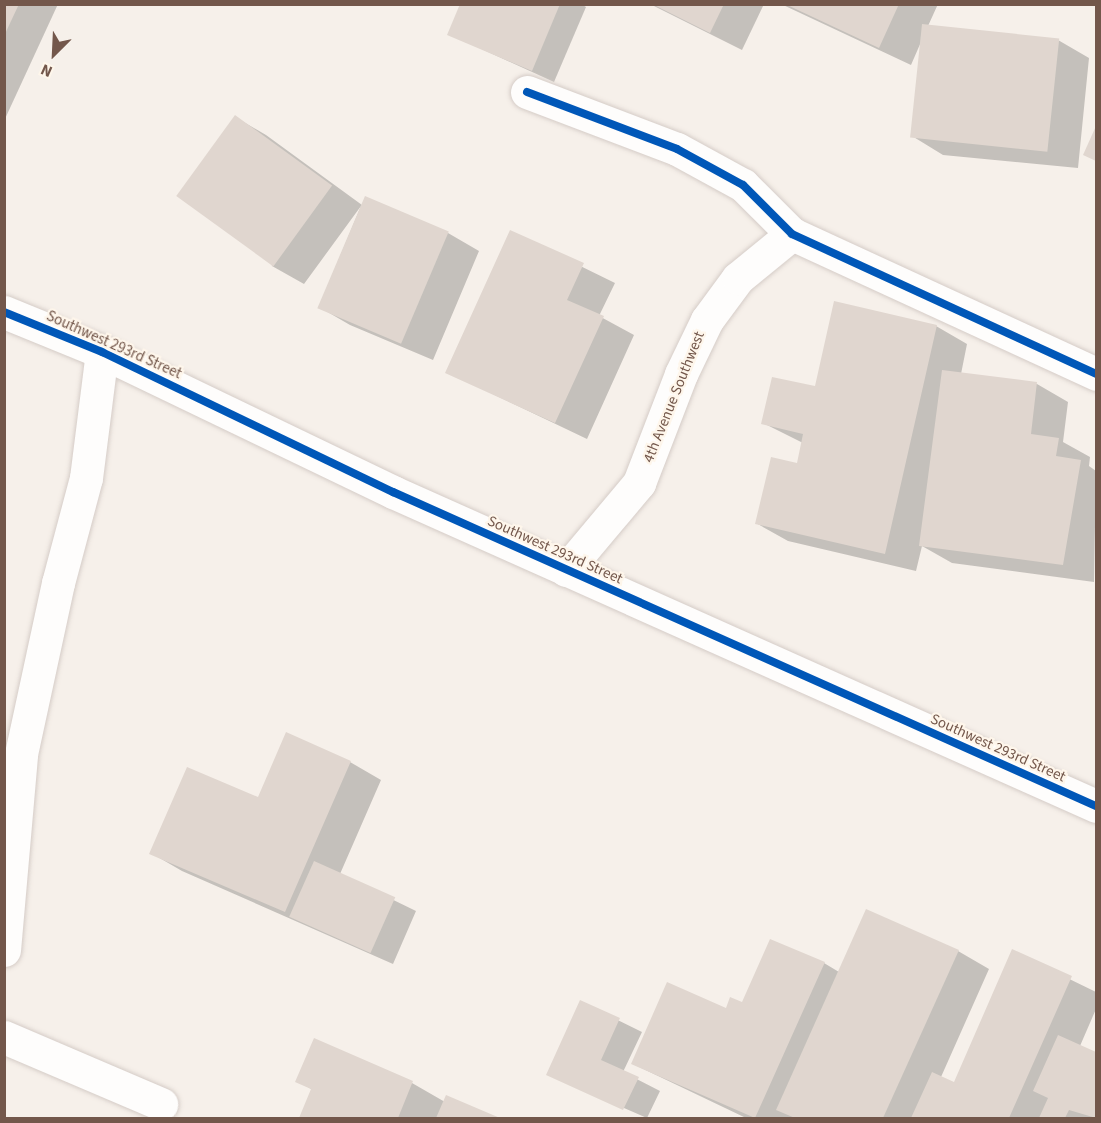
<!DOCTYPE html>
<html>
<head>
<meta charset="utf-8">
<style>
	body { margin:0 }
	#map { position:relative; width:1101px; height:1123px; overflow:hidden; background:#f6f0ea; font-family:"Source Sans 3",sans-serif }
	div>[style] { position:absolute }
	.shadow>* { inset:0; background:#0003 }
	.building>* { inset:0; background:#e0d6cf; transform-origin:0 0 }
	.roads { filter:drop-shadow(0 0 2px #d5ccc7) drop-shadow(0 0 2px #d5ccc7) }
	.minor>* { height:33px; margin:-16.5px; padding:0 16.5px; transform-origin:16.5px; border-radius:16.5px; background:#fefdfc }
	.cycleway>* { height:8px; margin:-4px; padding:0 4px; transform-origin:4px; border-radius:4px; background:#0057b8 }
	span { translate:-50% -50%; white-space:nowrap; text-align:center; line-height:1.15; -webkit-text-stroke:4.5px #fef6eb; paint-order:stroke }
	.street-label { font-size:15px; color:#73574b }
	.frame { position:absolute; inset:0; border:6px solid #73574b; pointer-events:none }
	.north { position:absolute; left:24px; top:24px; width:60px; height:60px; -webkit-text-stroke:4px #fef6eb; paint-order:stroke; rotate:204deg; font-size:16px; font-weight:700; line-height:24px; text-align:center; color:#73574b }
	.north::after { content:''; display:block; margin:auto; width:21px; height:27px; background:#73574b; clip-path:polygon(50% 0,100% 100%,50% 72%,0 100%) }
</style>
</head>
<body>
<div id="map">
	<div class="shadow">
		<div style="clip-path:polygon(4px 4px,58px 4px,4px 121px)"></div>
		<div style="clip-path:polygon(462px 4px,581px 4px,586px 7px,554px 82px,449px 34px)"></div>
		<div style="clip-path:polygon(650px 4px,764px 4px,742px 50px)"></div>
		<div style="clip-path:polygon(781px 4px,938px 4px,928px 26px,1058px 40px,1089px 58px,1078px 168px,943px 155px,912px 136px,921px 42px,911px 65px)"></div>
		<div style="clip-path:polygon(235px 117px,266px 135px,362px 205px,448px 233px,479px 251px,433px 360px,350px 325px,319px 307px,361px 206px,304px 284px,272px 266px)"></div>
		<div style="clip-path:polygon(511px 232px,615px 283px,599px 316px,634px 335px,587px 439px,447px 372px)"></div>
		<div style="clip-path:polygon(936px 326px,967px 344px,961px 374px,1037px 384px,1068px 402px,1063px 442px,1090px 457px,1089px 466px,1096px 471px,1094px 582px,952px 563px,922px 546px,916px 571px,788px 541px,756px 523px,798px 465px,803px 443px,763px 423px,816px 388px)"></div>
		<div style="clip-path:polygon(350px 762px,381px 780px,340px 874px,416px 911px,393px 964px,182px 871px,151px 853px,259px 799px)"></div>
		<div style="clip-path:polygon(958px 951px,989px 969px,941px 1077px,955px 1084px,1012px 951px,1096px 992px,1096px 1009px,1080px 1046px,1096px 1054px,1096px 1118px,746px 1118px,633px 1064px,726px 1010px,824px 963px,839px 972px)"></div>
		<div style="clip-path:polygon(581px 1002px,642px 1032px,623px 1072px,660px 1091px,647px 1118px,548px 1075px)"></div>
		<div style="clip-path:polygon(297px 1081px,412px 1083px,445px 1102px,447px 1097px,496px 1118px,300px 1118px,313px 1090px)"></div>
	</div>
	<div class="building">
		<div style="clip-path:polygon(4px 4px,19px 4px,4px 36px)"></div>
		<div style="clip-path:polygon(460px 4px,560px 4px,532px 71px,447px 35px)"></div>
		<div style="clip-path:polygon(652px 4px,724px 4px,710px 33px)"></div>
		<div style="clip-path:polygon(785px 4px,899px 4px,879px 48px)"></div>
		<div style="left:922px;top:24px;width:138px;height:114px;rotate:6deg"></div>
		<div style="left:235px;top:115px;width:120px;height:100px;rotate:36deg"></div>
		<div style="clip-path:polygon(1096px 126px,1096px 161px,1083px 155px)"></div>
		<div style="left:365px;top:196px;width:91px;height:122px;rotate:23deg"></div>
		<div style="clip-path:polygon(510px 230px,584px 263px,567px 300px,604px 316px,555px 423px,445px 373px)"></div>
		<div style="clip-path:polygon(834px 301px,937px 325px,885px 554px,755px 524px,771px 457px,797px 463px,803px 434px,761px 424px,772px 377px,815px 386px)"></div>
		<div style="clip-path:polygon(942px 370px,1037px 382px,1031px 434px,1059px 438px,1056px 456px,1081px 460px,1063px 565px,919px 546px)"></div>
		<div style="clip-path:polygon(286px 732px,351px 761px,285px 912px,149px 854px,187px 767px,258px 797px)"></div>
		<div style="left:314px;top:861px;width:89px;height:61px;rotate:24deg"></div>
		<div style="clip-path:polygon(866px 909px,959px 950px,883px 1118px,795px 1118px,776px 1110px)"></div>
		<div style="clip-path:polygon(770px 939px,825px 962px,755px 1118px,631px 1064px,667px 982px,726px 1008px,730px 997px,742px 1002px)"></div>
		<div style="clip-path:polygon(1012px 949px,1072px 976px,1009px 1118px,911px 1118px,932px 1072px,954px 1082px)"></div>
		<div style="clip-path:polygon(580px 1000px,620px 1018px,601px 1060px,639px 1077px,623px 1110px,546px 1075px)"></div>
		<div style="clip-path:polygon(1058px 1035px,1096px 1052px,1096px 1118px,1069px 1110px,1065px 1118px,1039px 1118px,1048px 1098px,1033px 1091px)"></div>
		<div style="clip-path:polygon(314px 1038px,413px 1081px,398px 1118px,299px 1118px,311px 1089px,295px 1082px)"></div>
		<div style="clip-path:polygon(446px 1095px,500px 1118px,436px 1118px)"></div>
	</div>
	<div class="roads">
		<div class="minor">
			<div style="left:527px;top:92px;width:160px;rotate:20.8deg"></div>
			<div style="left:677px;top:149px;width:75px;rotate:28.6deg"></div>
			<div style="left:743px;top:185px;width:69px;rotate:45deg"></div>
			<div style="left:792px;top:234px;width:335px;rotate:24.7deg"></div>
			<div style="left:4px;top:312px;width:106px;rotate:22.2deg"></div>
			<div style="left:102px;top:352px;width:323px;rotate:25.7deg"></div>
			<div style="left:393px;top:492px;width:770px;rotate:24.07deg"></div>
			<div style="left:566px;top:570px;width:114px;rotate:-50deg"></div>
			<div style="left:639px;top:483px;width:117px;rotate:-68.9deg"></div>
			<div style="left:681px;top:374px;width:60px;rotate:-64.3deg"></div>
			<div style="left:707px;top:320px;width:52px;rotate:-53.6deg"></div>
			<div style="left:738px;top:278px;width:70px;rotate:-39.2deg"></div>
			<div style="left:4px;top:950px;width:197px;rotate:-85deg"></div>
			<div style="left:21px;top:754px;width:175px;rotate:-77.8deg"></div>
			<div style="left:58px;top:583px;width:109px;rotate:-75.1deg"></div>
			<div style="left:86px;top:478px;width:127px;rotate:-82.8deg"></div>
			<div style="left:4px;top:1037px;width:171px;rotate:23.1deg"></div>
		</div>
	</div>
	<div class="cycleway">
		<div style="left:527px;top:92px;width:160px;rotate:20.8deg"></div>
		<div style="left:677px;top:149px;width:75px;rotate:28.6deg"></div>
		<div style="left:743px;top:185px;width:69px;rotate:45deg"></div>
		<div style="left:792px;top:234px;width:335px;rotate:24.7deg"></div>
		<div style="left:4px;top:312px;width:106px;rotate:22.2deg"></div>
		<div style="left:102px;top:352px;width:323px;rotate:25.7deg"></div>
		<div style="left:393px;top:492px;width:770px;rotate:24.07deg"></div>
	</div>
	<div class="street-label">
		<span style="left:114px;top:345px;rotate:24deg">Southwest 293rd Street</span>
		<span style="left:674px;top:397px;rotate:-68deg">4th Avenue Southwest</span>
		<span style="left:555px;top:550px;rotate:24deg">Southwest 293rd Street</span>
		<span style="left:998px;top:748px;rotate:24deg">Southwest 293rd Street</span>
	</div>
	<div class="frame"></div>
	<div class="north">N</div>
</div>
</body>
</html>
